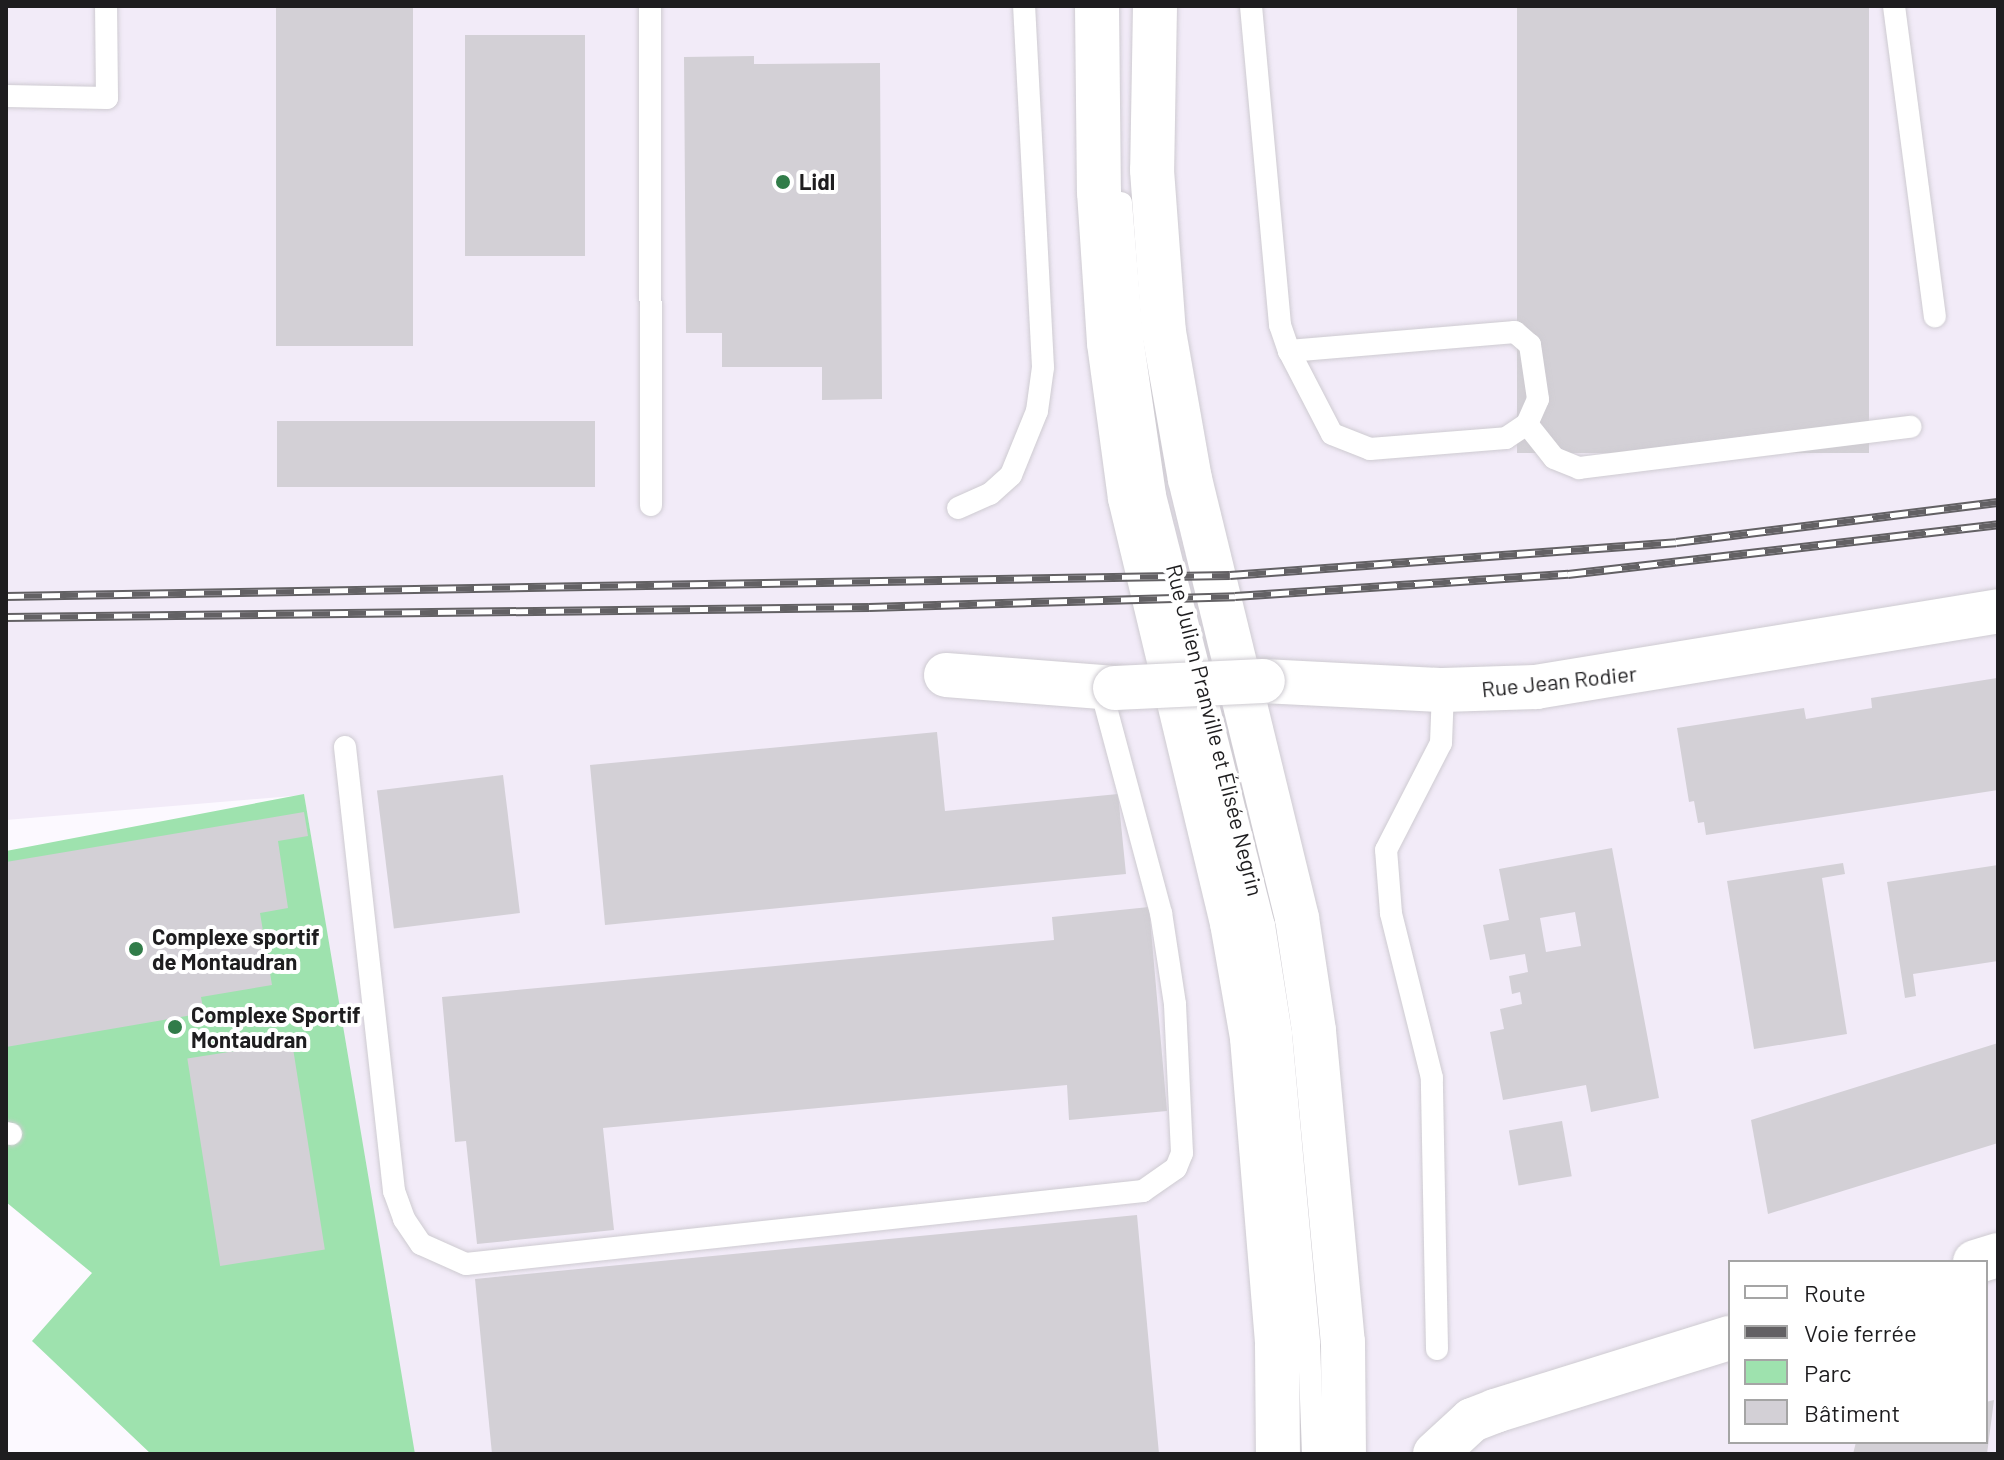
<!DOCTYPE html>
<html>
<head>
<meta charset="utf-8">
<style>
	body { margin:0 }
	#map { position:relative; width:2004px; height:1460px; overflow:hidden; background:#fcf9ff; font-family:Barlow,sans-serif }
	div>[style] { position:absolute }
	.built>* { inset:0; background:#f2ebf8 }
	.green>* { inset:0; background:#9ee2ae }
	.building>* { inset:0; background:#d3d0d6; transform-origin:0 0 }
	.roads { filter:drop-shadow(0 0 2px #cecbd1) drop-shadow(0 0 2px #cecbd1) }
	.service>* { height:22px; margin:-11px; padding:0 11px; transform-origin:11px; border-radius:11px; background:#fff }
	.minor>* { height:44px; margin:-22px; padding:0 22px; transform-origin:22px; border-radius:22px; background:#fff }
	.tertiary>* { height:44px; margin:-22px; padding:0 22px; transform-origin:22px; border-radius:22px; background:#fff }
	.rail>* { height:9px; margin-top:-4.5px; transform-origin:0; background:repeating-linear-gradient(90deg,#fff 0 18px,#636164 0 36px); box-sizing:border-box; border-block:2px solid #636164 }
	.bridges { filter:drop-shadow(0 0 2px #cecbd1) drop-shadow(0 0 2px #cecbd1) }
	.minor-bridge>* { height:44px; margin:-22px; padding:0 22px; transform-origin:22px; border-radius:22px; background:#fff }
	.dots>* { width:22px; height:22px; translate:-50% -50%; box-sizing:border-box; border:4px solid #fff; border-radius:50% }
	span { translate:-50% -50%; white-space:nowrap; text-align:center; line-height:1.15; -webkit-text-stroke:8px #fff; paint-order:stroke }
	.poi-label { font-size:22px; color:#1e1d1f; font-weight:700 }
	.left { translate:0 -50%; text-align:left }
	.street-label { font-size:22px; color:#1e1d1f }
	.frame { position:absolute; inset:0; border:8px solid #1e1d1f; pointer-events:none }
	.legend { position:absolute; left:1728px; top:1260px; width:260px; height:184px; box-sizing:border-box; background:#fff; border:2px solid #a5a5a5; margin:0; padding:10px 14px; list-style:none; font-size:24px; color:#1e1d1f }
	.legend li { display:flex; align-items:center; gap:16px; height:40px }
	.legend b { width:40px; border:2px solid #a5a5a5 }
</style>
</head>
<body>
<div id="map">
	<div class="built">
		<div style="clip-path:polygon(evenodd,6px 6px,1998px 6px,1998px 1454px,413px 1454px,304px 795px,6px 820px,6px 6px,1730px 1262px,1986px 1262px,1986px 1442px,1730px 1442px,1730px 1262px)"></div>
	</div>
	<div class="green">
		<div style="clip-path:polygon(304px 794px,415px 1454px,151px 1454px,32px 1341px,92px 1273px,6px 1202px,6px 851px)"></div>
	</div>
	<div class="building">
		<div style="left:276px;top:6px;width:137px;height:340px"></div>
		<div style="left:1517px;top:6px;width:352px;height:447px"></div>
		<div style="left:465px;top:35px;width:120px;height:221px"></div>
		<div style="clip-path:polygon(754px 56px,754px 64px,880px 63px,882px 399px,822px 400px,822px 367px,722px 367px,722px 333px,686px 333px,684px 57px)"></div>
		<div style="left:277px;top:421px;width:318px;height:66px"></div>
		<div style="clip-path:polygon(1997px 678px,1998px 790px,1706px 835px,1704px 822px,1698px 823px,1694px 801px,1689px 802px,1677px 728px,1804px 708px,1806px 719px,1872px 708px,1871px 698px)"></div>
		<div style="clip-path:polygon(937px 732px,945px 811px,1118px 794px,1126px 874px,605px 925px,590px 765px)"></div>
		<div style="left:503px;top:775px;width:139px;height:127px;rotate:83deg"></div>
		<div style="clip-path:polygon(304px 812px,308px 836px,278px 841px,288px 908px,260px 913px,272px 985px,201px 997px,204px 1013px,6px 1047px,6px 862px)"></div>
		<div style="clip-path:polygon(evenodd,1612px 848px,1659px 1098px,1591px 1112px,1586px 1085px,1503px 1100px,1490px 1032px,1504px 1029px,1500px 1009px,1522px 1004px,1520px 992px,1512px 994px,1509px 976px,1528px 972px,1525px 954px,1490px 960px,1483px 925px,1509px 920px,1499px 869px,1612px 848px,1575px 912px,1581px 946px,1546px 952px,1540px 918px,1575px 912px)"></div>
		<div style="clip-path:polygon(1843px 863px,1845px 874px,1822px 878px,1847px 1034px,1754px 1049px,1727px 881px)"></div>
		<div style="clip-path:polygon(1998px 865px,1998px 961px,1913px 974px,1916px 996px,1905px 998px,1887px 882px)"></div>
		<div style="clip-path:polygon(1149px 907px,1167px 1111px,1069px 1120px,1067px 1085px,603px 1128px,614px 1230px,477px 1244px,466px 1141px,455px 1142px,442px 997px,1054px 940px,1052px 917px)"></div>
		<div style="left:292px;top:1042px;width:210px;height:106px;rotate:81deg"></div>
		<div style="clip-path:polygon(1998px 1043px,1998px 1143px,1768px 1214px,1751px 1120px)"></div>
		<div style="left:1562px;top:1121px;width:56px;height:54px;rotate:80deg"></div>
		<div style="clip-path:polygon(1137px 1215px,1159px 1454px,492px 1454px,475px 1279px)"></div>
		<div style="clip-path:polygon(1994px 1400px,1987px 1454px,1853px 1454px,1856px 1442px,1986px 1442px,1986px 1402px)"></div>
	</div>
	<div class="roads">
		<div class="service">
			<div style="left:650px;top:6px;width:499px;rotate:89.9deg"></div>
			<div style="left:1251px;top:6px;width:320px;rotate:84.8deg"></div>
			<div style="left:1280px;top:325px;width:28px;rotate:71deg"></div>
			<div style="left:1289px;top:351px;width:93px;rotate:62.6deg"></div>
			<div style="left:1332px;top:434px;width:41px;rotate:21.5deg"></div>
			<div style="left:1370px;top:449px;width:136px;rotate:-4.6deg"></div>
			<div style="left:1506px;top:438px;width:25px;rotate:-34deg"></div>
			<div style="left:1527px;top:424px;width:27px;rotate:-66deg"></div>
			<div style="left:1538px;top:399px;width:55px;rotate:-98.4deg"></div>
			<div style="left:1530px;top:345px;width:20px;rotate:-139deg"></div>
			<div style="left:1515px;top:332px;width:227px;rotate:175.2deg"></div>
			<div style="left:1894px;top:6px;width:313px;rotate:82.5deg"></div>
			<div style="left:6px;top:96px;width:101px;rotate:1.1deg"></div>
			<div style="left:107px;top:98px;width:92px;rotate:-90.6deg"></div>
			<div style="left:1121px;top:203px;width:134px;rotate:85.3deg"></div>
			<div style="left:1132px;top:337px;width:160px;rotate:81.7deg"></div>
			<div style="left:1155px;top:495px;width:444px;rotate:75.8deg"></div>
			<div style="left:1264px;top:925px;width:110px;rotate:81.1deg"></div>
			<div style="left:1281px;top:1034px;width:311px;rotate:84.8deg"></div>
			<div style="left:1309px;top:1344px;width:110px;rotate:87.9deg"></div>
			<div style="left:1527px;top:424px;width:43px;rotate:51.5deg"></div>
			<div style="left:1554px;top:458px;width:27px;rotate:22deg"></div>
			<div style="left:1579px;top:468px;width:334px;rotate:-7.1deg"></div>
			<div style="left:958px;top:508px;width:35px;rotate:-24deg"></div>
			<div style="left:990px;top:494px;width:28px;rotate:-42deg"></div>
			<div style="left:1011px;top:475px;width:69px;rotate:-67.9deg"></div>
			<div style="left:1037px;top:411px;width:44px;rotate:-82.2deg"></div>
			<div style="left:1043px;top:367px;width:361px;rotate:-93deg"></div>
			<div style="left:345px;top:747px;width:447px;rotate:83.7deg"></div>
			<div style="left:394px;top:1191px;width:30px;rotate:70deg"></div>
			<div style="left:404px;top:1219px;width:30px;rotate:56deg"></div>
			<div style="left:421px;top:1244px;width:49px;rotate:24deg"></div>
			<div style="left:466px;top:1264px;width:681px;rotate:-6.15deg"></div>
			<div style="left:1143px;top:1191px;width:40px;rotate:-34.9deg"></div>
			<div style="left:1176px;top:1168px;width:16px;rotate:-68deg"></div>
			<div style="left:1182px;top:1153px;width:149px;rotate:-92.7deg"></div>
			<div style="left:1175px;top:1004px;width:92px;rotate:-98.7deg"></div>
			<div style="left:1161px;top:913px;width:232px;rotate:-105deg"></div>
			<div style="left:6px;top:1133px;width:5px;rotate:11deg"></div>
			<div style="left:1437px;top:1349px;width:271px;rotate:-91.1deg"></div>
			<div style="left:1432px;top:1078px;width:170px;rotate:-104deg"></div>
			<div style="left:1391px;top:913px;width:63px;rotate:-94.5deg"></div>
			<div style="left:1386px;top:850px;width:120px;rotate:-62.8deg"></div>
			<div style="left:1441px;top:743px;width:53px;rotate:-87.8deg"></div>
		</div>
		<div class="minor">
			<div style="left:946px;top:675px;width:169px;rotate:4.4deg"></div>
			<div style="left:1263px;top:681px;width:180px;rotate:2.9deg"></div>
			<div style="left:1443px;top:690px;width:93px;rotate:-1.8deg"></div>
			<div style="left:1536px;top:687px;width:468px;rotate:-9.3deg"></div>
			<div style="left:1975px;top:1262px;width:24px;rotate:-17deg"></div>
			<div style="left:1435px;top:1454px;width:50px;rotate:-42.6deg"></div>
			<div style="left:1472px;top:1420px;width:25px;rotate:-21deg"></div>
			<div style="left:1495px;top:1411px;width:246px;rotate:-17.3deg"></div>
		</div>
		<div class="tertiary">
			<div style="left:1097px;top:6px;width:186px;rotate:89.4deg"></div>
			<div style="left:1099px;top:192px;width:151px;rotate:86.2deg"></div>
			<div style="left:1109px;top:343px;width:156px;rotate:82.3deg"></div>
			<div style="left:1130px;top:498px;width:437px;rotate:76.5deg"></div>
			<div style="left:1232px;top:923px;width:117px;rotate:80.1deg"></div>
			<div style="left:1252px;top:1038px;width:308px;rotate:85.3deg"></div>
			<div style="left:1277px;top:1345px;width:109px;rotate:89.5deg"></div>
			<div style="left:1155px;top:6px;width:164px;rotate:91deg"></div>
			<div style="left:1152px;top:170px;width:162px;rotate:85.8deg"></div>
			<div style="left:1164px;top:332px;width:149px;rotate:80deg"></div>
			<div style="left:1190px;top:479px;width:452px;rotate:76.3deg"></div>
			<div style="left:1297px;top:918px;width:114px;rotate:81.4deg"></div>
			<div style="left:1314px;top:1031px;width:312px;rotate:84.7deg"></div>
			<div style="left:1343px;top:1342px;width:112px;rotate:89.5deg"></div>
		</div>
	</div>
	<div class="rail">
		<div style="left:6px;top:596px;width:1224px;rotate:-0.98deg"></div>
		<div style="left:1230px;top:575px;width:447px;rotate:-4.2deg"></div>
		<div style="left:1676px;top:542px;width:324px;rotate:-7.1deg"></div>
		<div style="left:6px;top:617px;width:863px;rotate:-0.66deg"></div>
		<div style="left:869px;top:607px;width:366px;rotate:-1.7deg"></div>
		<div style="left:1235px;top:596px;width:334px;rotate:-3.8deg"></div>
		<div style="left:1568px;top:574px;width:433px;rotate:-6.6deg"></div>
	</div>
	<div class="bridges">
		<div class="minor-bridge">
			<div style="left:1115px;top:688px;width:148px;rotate:-2.7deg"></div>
		</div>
	</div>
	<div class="dots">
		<div style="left:783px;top:182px;background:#317c49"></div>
		<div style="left:136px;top:949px;background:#317c49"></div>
		<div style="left:175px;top:1027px;background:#317c49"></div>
	</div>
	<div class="poi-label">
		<span class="left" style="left:799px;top:182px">Lidl</span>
		<span class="left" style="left:152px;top:949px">Complexe sportif<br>de Montaudran</span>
		<span class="left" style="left:191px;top:1027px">Complexe Sportif<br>Montaudran</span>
	</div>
	<div class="street-label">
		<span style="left:1559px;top:681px;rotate:-6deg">Rue Jean Rodier</span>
		<span style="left:1215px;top:730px;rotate:76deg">Rue Julien Pranville et Élisée Negrin</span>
	</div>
	<div class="frame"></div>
	<ul class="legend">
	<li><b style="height:10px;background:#fff"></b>Route</li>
	<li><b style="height:10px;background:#636164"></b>Voie ferrée</li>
	<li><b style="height:22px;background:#9ee2ae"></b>Parc</li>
	<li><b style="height:22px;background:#d3d0d6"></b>Bâtiment</li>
	</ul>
</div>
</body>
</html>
